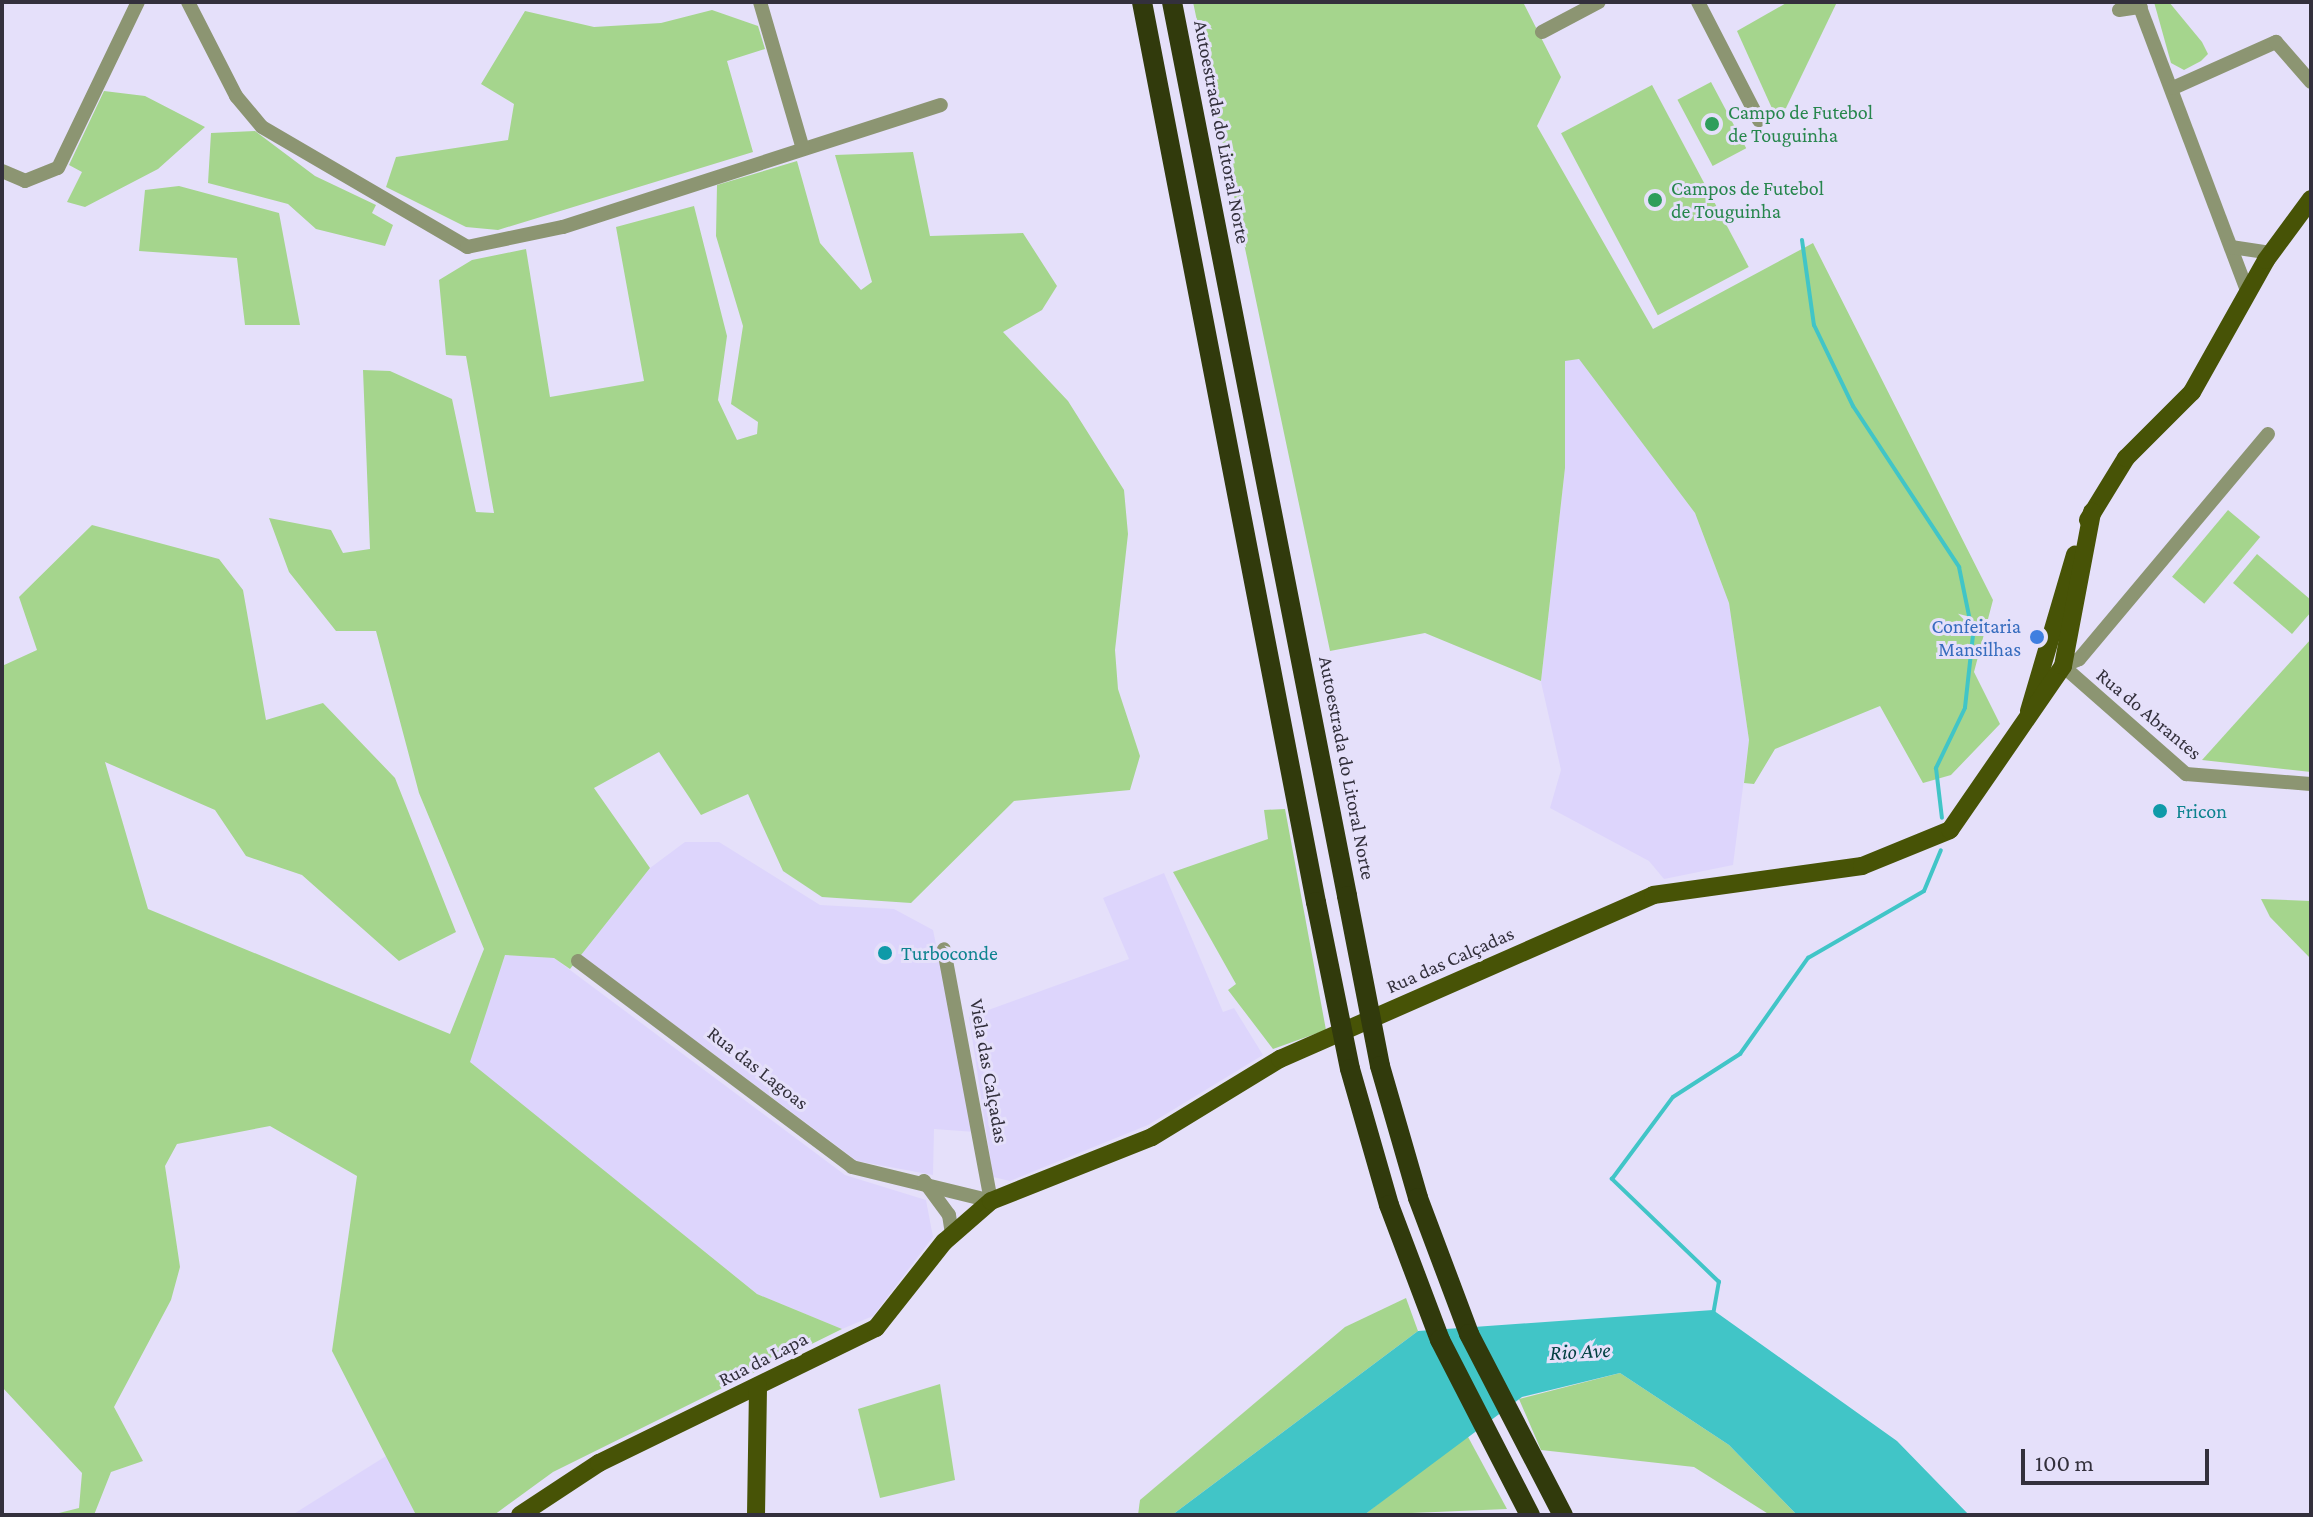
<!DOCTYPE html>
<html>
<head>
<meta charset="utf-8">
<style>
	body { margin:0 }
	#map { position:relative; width:2313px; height:1517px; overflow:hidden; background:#e5e0fa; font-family:"Crimson Pro",serif }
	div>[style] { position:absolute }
	.built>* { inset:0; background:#ddd5fc }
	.green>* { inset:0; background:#a5d58d; transform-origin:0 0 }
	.water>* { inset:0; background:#41c5c7 }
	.stream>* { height:4px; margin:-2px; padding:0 2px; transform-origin:2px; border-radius:2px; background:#41c5c7 }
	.minor>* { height:14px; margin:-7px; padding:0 7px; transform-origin:7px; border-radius:7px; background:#8c9572 }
	.major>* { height:18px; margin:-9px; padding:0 9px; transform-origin:9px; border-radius:9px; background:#475306 }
	.highway>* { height:20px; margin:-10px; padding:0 10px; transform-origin:10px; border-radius:10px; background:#313a0c }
	.highway-bridge>* { height:20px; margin:-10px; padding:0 10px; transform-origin:10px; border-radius:10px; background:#313a0c }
	.dots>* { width:22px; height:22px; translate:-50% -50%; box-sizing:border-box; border:4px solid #e5e0fa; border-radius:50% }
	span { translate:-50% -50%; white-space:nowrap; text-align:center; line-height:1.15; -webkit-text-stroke:6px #e5e0fa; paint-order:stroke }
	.leisure-label { font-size:20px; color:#27864d }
	.left { translate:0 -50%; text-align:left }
	.street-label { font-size:20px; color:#33303c }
	.shop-label { font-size:20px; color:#366cbe }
	.right { translate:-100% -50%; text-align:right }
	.culture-label { font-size:20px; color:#0d838f }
	.water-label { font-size:22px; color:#003f40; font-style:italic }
	.frame { position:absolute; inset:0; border:4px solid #33303c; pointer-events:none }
	.scale { position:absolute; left:2021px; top:1449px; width:188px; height:36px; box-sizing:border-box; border:4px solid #33303c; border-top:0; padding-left:10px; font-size:24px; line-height:28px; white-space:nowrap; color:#33303c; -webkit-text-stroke:6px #e5e0fa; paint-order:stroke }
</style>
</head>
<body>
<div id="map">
	<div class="built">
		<div style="clip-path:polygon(1580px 359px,1695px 513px,1729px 603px,1749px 740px,1733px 865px,1664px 879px,1649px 861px,1550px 808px,1561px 770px,1541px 682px,1565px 468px,1565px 360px)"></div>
		<div style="clip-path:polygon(685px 842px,719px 842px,820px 905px,894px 909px,933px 930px,975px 1132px,934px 1129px,933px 1175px,857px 1161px,581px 955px,650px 868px)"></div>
		<div style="clip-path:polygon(1164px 873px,1223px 1012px,1234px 1008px,1263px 1055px,1148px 1125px,1010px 1181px,993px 1177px,969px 1017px,1129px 959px,1103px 898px)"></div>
		<div style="clip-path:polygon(505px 955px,554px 958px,845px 1175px,926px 1200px,933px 1237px,873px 1316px,842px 1329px,757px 1294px,469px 1062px)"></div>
		<div style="clip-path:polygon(386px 1456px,416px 1515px,292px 1515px)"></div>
	</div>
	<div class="green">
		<div style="clip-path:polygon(1193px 2px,1523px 2px,1561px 77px,1537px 126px,1653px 329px,1813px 243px,1993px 600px,1974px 672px,2000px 724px,1951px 775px,1923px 783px,1880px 706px,1775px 749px,1754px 784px,1744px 783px,1749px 740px,1729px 603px,1695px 513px,1579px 359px,1565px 361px,1565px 468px,1541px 681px,1425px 633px,1330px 651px)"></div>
		<div style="clip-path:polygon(1788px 2px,1837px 2px,1786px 108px,1775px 115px,1737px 31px)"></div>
		<div style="clip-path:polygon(2154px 2px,2169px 2px,2202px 42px,2208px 54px,2201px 61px,2184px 70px,2171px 63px)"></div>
		<div style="clip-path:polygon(712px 10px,758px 26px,765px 49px,727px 61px,753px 152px,498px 230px,466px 227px,386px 187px,396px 157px,508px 140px,514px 104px,481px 84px,525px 11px,594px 27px,661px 23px)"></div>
		<div style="left:1711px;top:82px;width:75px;height:38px;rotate:62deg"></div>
		<div style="left:1652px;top:85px;width:206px;height:103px;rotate:62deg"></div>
		<div style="clip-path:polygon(104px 91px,145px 96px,205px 127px,158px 169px,85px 207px,67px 202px,82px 172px,69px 165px)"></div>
		<div style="clip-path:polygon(255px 131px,315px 176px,376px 205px,372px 213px,393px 225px,385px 246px,316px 229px,288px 204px,208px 183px,211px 133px)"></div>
		<div style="clip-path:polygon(913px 152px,930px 236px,1023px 233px,1057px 286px,1042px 310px,1003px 332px,1068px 401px,1124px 490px,1128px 534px,1115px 650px,1118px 689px,1140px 756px,1130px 790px,1014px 801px,911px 903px,822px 897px,783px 871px,748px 794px,701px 815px,659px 752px,594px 788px,650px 868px,570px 969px,554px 958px,505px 955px,470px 1062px,757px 1294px,842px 1329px,553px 1472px,494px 1515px,416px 1515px,332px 1351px,357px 1176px,270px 1126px,177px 1144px,165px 1166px,180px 1267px,171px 1300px,114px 1407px,143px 1461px,111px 1472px,94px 1515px,51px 1515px,79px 1508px,82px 1473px,2px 1387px,2px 666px,37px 650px,19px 597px,92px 525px,219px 559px,243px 590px,266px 720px,323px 703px,395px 778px,456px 932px,399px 961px,302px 875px,246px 856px,215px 810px,105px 762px,148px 909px,450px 1034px,484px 949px,419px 793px,376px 631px,336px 631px,289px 572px,269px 518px,331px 530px,343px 553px,370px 549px,363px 370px,390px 371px,452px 399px,476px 512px,494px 513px,466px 356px,446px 355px,439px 280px,472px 260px,526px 249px,550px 397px,644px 381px,616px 227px,694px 206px,727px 336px,718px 400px,737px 440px,757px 434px,758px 422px,731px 404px,743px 326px,716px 236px,717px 185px,797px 161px,820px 243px,861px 290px,872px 282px,835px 155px)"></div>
		<div style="clip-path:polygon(179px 186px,279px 213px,300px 325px,245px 325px,237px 258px,139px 251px,145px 190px)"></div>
		<div style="left:2228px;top:510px;width:42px;height:87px;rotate:40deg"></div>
		<div style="clip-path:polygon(2257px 554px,2311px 600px,2311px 612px,2292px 634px,2233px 583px)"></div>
		<div style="clip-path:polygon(2311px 639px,2311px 772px,2202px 760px)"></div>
		<div style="clip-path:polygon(1285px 809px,1326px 1030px,1273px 1049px,1228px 990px,1236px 984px,1173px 872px,1268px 839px,1264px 810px)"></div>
		<div style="clip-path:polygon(2261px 899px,2311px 901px,2311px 959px,2270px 917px)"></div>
		<div style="clip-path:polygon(1406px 1298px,1418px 1331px,1172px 1515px,1138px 1515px,1140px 1500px,1345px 1327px)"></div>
		<div style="clip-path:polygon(1620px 1373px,1729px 1445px,1797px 1515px,1770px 1515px,1694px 1467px,1541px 1450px,1519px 1399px)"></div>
		<div style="clip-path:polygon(940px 1384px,955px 1480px,880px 1498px,858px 1409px)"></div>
		<div style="clip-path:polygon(1467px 1435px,1507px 1509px,1364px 1515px,1458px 1441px)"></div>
	</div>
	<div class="water">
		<div style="clip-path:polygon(1713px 1310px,1897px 1441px,1969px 1515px,1797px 1515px,1729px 1445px,1620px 1373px,1522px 1397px,1364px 1515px,1172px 1515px,1418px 1331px)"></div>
	</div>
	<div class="stream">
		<div style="left:1802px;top:240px;width:86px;rotate:82deg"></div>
		<div style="left:1814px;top:325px;width:90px;rotate:64.3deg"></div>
		<div style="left:1853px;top:406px;width:193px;rotate:56.6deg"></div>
		<div style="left:1959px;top:567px;width:69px;rotate:78.4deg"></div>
		<div style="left:1973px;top:635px;width:73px;rotate:96.3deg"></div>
		<div style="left:1965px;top:708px;width:67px;rotate:115.8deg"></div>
		<div style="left:1936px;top:768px;width:50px;rotate:83.2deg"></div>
		<div style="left:1713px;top:1315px;width:34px;rotate:-80deg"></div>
		<div style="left:1719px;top:1282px;width:149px;rotate:-136.1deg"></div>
		<div style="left:1612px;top:1179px;width:102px;rotate:-53.4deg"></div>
		<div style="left:1673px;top:1097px;width:80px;rotate:-32.7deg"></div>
		<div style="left:1740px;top:1054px;width:118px;rotate:-54.7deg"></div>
		<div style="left:1808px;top:958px;width:134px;rotate:-30deg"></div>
		<div style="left:1924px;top:891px;width:44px;rotate:-67.5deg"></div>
	</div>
	<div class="minor">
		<div style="left:188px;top:2px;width:106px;rotate:62.9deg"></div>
		<div style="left:236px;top:96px;width:40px;rotate:50deg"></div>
		<div style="left:262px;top:127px;width:238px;rotate:30.3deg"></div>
		<div style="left:467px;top:247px;width:98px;rotate:-11.8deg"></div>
		<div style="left:563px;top:227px;width:397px;rotate:-17.9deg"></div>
		<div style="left:760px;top:2px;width:153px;rotate:73.7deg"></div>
		<div style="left:1698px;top:2px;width:133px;rotate:62.7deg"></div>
		<div style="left:2138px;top:2px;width:309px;rotate:69.3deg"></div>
		<div style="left:2119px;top:10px;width:22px;rotate:-8deg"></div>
		<div style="left:1542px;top:32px;width:64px;rotate:-27.8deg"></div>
		<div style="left:2173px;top:88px;width:113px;rotate:-24.1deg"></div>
		<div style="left:2276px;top:42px;width:53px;rotate:48.8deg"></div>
		<div style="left:2px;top:171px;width:25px;rotate:23deg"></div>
		<div style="left:25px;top:181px;width:35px;rotate:-22deg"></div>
		<div style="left:58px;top:168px;width:184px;rotate:-64.3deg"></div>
		<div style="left:2231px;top:247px;width:40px;rotate:8.5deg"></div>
		<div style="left:2268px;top:434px;width:294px;rotate:130deg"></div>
		<div style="left:2079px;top:659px;width:17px;rotate:156deg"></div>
		<div style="left:2063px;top:666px;width:164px;rotate:41.3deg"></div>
		<div style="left:2186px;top:774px;width:125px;rotate:4.6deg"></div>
		<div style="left:578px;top:961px;width:343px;rotate:36.9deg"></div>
		<div style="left:852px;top:1167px;width:143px;rotate:13.7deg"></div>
		<div style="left:991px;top:1201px;width:256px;rotate:-100.6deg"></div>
		<div style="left:924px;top:1181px;width:42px;rotate:53.7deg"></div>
		<div style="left:949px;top:1215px;width:19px;rotate:81deg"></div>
	</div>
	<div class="major">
		<div style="left:2088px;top:520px;width:73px;rotate:-58.5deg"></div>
		<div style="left:2126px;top:458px;width:93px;rotate:-45deg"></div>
		<div style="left:2192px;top:392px;width:151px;rotate:-60.7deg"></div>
		<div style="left:2266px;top:260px;width:76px;rotate:-53.6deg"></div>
		<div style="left:2029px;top:711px;width:163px;rotate:-73.6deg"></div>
		<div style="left:520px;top:1515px;width:95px;rotate:-33.4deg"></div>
		<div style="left:599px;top:1463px;width:308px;rotate:-26deg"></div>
		<div style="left:876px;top:1328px;width:110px;rotate:-51.7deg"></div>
		<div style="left:944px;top:1242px;width:62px;rotate:-41.1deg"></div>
		<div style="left:991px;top:1201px;width:173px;rotate:-21.7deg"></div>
		<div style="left:1152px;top:1137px;width:150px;rotate:-31.4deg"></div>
		<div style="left:1280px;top:1059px;width:407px;rotate:-23.7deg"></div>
		<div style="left:1653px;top:895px;width:211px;rotate:-7.9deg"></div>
		<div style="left:1862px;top:866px;width:95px;rotate:-22.2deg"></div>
		<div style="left:1950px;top:830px;width:199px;rotate:-55.4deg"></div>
		<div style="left:2063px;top:666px;width:157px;rotate:-79.3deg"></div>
		<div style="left:756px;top:1515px;width:129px;rotate:-89.1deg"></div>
	</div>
	<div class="highway">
		<div style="left:1142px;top:2px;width:917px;rotate:79.06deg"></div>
		<div style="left:1172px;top:2px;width:911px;rotate:78.92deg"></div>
	</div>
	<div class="highway-bridge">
		<div style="left:1347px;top:896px;width:173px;rotate:79deg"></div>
		<div style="left:1380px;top:1066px;width:137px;rotate:73.9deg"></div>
		<div style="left:1418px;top:1198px;width:145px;rotate:69.4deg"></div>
		<div style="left:1469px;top:1334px;width:204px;rotate:62.6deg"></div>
		<div style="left:1316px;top:902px;width:170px;rotate:78.5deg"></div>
		<div style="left:1350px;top:1069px;width:141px;rotate:74deg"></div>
		<div style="left:1389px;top:1205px;width:144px;rotate:69.3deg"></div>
		<div style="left:1440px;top:1340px;width:197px;rotate:62.8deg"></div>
	</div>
	<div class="dots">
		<div style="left:1712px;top:124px;background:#2e9e5b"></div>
		<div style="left:1655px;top:200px;background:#2e9e5b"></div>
		<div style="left:2037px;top:637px;background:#3f7fe0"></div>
		<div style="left:2160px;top:811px;background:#0f9aa8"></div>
		<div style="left:885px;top:953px;background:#0f9aa8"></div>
	</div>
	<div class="leisure-label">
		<span class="left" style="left:1728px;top:124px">Campo de Futebol<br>de Touguinha</span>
		<span class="left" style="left:1671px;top:200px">Campos de Futebol<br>de Touguinha</span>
	</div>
	<div class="street-label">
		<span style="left:1222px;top:132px;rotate:79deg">Autoestrada do Litoral Norte</span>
		<span style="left:2149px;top:714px;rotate:40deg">Rua do Abrantes</span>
		<span style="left:1347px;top:768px;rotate:79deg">Autoestrada do Litoral Norte</span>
		<span style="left:1450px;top:960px;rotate:-24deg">Rua das Calçadas</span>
		<span style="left:758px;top:1068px;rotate:38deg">Rua das Lagoas</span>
		<span style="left:989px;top:1071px;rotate:80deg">Viela das Calçadas</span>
		<span style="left:763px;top:1359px;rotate:-27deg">Rua da Lapa</span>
	</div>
	<div class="shop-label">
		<span class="right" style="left:2021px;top:638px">Confeitaria<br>Mansilhas</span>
	</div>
	<div class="culture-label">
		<span class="left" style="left:2176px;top:811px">Fricon</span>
		<span class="left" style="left:901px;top:953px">Turboconde</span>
	</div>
	<div class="water-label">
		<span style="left:1580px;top:1351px;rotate:-3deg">Rio Ave</span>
	</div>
	<div class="frame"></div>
	<div class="scale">100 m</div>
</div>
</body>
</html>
